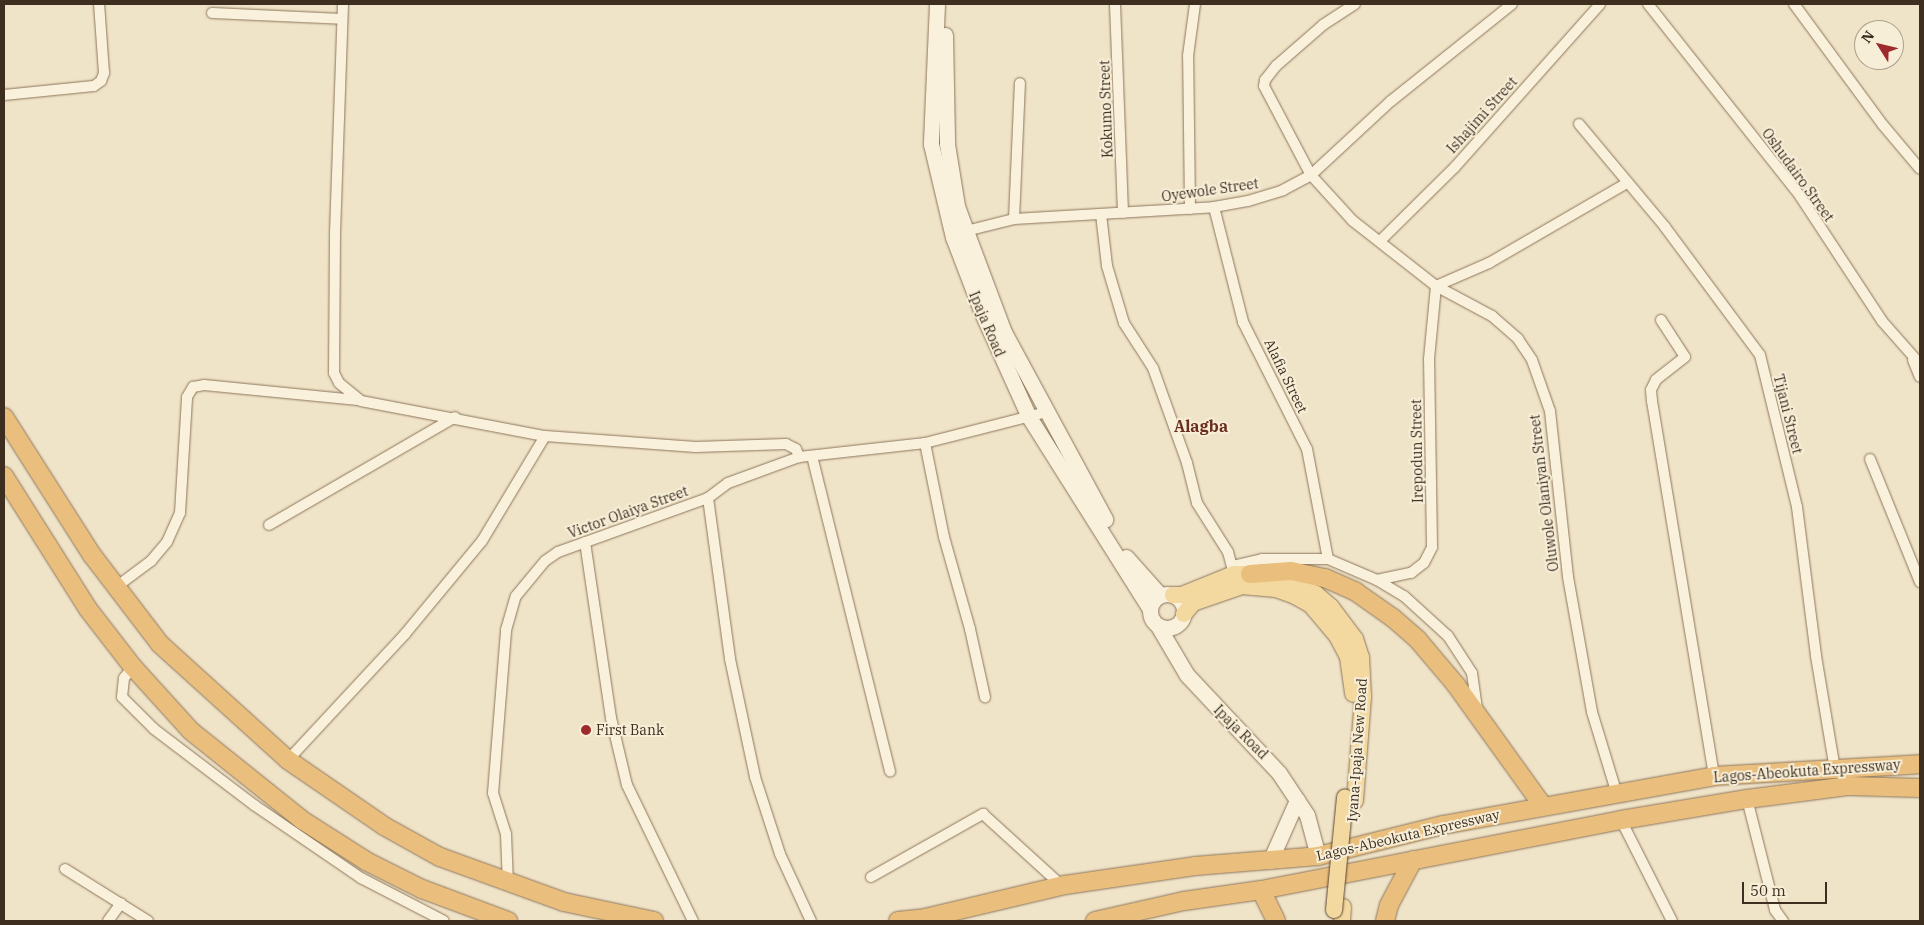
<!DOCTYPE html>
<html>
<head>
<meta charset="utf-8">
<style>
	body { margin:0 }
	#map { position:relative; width:1924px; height:925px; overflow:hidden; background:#f0e4c8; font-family:"IBM Plex Serif",serif }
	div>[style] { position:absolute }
	.roads { filter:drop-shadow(0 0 1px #8d765c) drop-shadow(0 0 1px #8d765c) }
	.minor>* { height:10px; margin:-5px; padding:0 5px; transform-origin:5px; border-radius:5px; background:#faf1dc }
	.secondary>* { height:15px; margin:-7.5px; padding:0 7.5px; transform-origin:7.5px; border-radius:7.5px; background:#faf1dc }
	.secondary>.ring { margin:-7.5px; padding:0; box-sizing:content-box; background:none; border:15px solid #faf1dc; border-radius:50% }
	.primary>* { height:16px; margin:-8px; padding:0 8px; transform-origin:8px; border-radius:8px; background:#f3d9a0 }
	.trunk>* { height:18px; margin:-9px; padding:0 9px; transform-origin:9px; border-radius:9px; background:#eabe7c }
	.bridges { filter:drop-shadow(0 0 1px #5b4430) drop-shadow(0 0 1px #5b4430) }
	.primary-bridge>* { height:16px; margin:-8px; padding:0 8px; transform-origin:8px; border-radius:8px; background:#f3d9a0 }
	.dots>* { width:14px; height:14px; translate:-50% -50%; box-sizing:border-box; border:2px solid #f7eed8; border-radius:50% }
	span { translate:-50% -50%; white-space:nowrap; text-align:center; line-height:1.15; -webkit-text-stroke:4px #f7eed8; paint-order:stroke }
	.street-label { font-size:14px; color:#3d2e20 }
	.poi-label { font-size:14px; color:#3d2e20 }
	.left { translate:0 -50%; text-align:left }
	.quarter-label { font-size:16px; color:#6b2e1e; font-weight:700 }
	.frame { position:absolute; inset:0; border:5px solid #3d2e20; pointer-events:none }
	.north { position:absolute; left:1854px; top:20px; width:50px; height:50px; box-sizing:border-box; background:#f7eed8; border:1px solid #ada18e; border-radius:50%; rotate:306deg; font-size:14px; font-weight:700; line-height:20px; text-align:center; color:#3d2e20 }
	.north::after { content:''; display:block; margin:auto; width:18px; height:22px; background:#9e2a2b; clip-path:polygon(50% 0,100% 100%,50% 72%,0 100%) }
	.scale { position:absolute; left:1742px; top:882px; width:85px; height:22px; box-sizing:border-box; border:2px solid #3d2e20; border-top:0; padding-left:6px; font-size:15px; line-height:18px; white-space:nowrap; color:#3d2e20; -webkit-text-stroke:4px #f7eed8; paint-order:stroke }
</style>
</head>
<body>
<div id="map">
	<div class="roads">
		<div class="minor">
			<div style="left:343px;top:4px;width:229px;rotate:92deg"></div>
			<div style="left:335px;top:233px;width:140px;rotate:90.4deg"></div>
			<div style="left:334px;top:373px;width:11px;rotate:63deg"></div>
			<div style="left:339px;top:383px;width:28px;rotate:39deg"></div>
			<div style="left:361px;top:401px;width:187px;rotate:10.8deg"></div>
			<div style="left:545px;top:436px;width:151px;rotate:4.2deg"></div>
			<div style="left:696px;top:447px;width:90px;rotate:-1.9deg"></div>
			<div style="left:786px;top:444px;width:11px;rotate:27deg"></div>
			<div style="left:796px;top:449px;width:9px;rotate:69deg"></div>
			<div style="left:1115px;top:4px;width:209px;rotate:87.8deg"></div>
			<div style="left:1355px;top:4px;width:38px;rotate:147deg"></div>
			<div style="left:1323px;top:25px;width:62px;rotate:138.9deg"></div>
			<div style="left:1276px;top:66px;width:18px;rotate:128deg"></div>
			<div style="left:1265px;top:80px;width:6px;rotate:99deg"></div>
			<div style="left:1264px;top:86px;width:101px;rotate:62.2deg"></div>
			<div style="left:1311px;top:175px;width:62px;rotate:47.6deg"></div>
			<div style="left:1353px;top:221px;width:105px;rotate:38.1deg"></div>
			<div style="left:1436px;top:286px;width:64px;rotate:28.2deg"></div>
			<div style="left:1492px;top:316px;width:35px;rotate:41deg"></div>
			<div style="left:1518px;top:339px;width:25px;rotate:56deg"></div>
			<div style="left:1532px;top:360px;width:54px;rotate:70.6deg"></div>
			<div style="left:1550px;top:411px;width:167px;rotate:83.8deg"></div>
			<div style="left:1568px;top:577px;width:137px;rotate:79.9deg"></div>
			<div style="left:1592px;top:712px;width:83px;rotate:73.1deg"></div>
			<div style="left:1648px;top:4px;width:245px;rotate:51.6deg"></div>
			<div style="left:1800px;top:196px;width:149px;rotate:56.7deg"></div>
			<div style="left:1882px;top:321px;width:57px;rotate:48.5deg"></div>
			<div style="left:1794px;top:4px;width:150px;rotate:53.7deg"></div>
			<div style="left:1883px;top:125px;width:57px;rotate:49.9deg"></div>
			<div style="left:212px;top:13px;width:130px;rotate:2.6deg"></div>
			<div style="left:4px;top:95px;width:90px;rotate:-5.7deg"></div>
			<div style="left:94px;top:86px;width:9px;rotate:-36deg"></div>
			<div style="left:101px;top:81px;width:9px;rotate:-69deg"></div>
			<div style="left:104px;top:73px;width:69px;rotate:-94.1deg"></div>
			<div style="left:1579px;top:124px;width:134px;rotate:50.1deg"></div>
			<div style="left:1665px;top:227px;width:159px;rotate:53.4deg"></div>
			<div style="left:1760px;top:355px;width:156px;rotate:76.3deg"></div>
			<div style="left:1797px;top:507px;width:150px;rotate:82.7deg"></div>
			<div style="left:1816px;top:656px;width:116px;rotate:80.5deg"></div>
			<div style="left:1214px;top:207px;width:119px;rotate:75.8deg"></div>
			<div style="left:1243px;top:322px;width:142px;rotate:63.3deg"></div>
			<div style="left:1307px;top:449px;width:112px;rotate:79.2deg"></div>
			<div style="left:1190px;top:209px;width:153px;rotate:-90.7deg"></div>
			<div style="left:1188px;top:56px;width:52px;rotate:-82.3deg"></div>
			<div style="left:1101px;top:214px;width:52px;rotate:83.4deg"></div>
			<div style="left:1107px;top:266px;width:59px;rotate:73.4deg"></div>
			<div style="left:1124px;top:323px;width:54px;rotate:57.2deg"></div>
			<div style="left:1153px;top:368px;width:101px;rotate:70.3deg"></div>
			<div style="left:1187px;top:463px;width:41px;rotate:76deg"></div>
			<div style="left:1197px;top:503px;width:58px;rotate:57.7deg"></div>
			<div style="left:1228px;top:552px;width:23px;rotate:75deg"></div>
			<div style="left:1014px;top:219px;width:136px;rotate:-87.5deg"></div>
			<div style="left:966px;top:231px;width:49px;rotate:-14deg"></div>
			<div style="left:1014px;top:219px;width:200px;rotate:-3.4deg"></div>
			<div style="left:1214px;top:207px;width:35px;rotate:-10deg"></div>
			<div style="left:1248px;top:201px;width:37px;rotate:-17deg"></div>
			<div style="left:1283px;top:190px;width:32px;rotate:-28deg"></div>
			<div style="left:1311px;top:175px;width:109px;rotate:-42.8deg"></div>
			<div style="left:1391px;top:101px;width:155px;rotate:-38.7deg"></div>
			<div style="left:1380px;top:241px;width:105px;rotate:-44.6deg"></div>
			<div style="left:1455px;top:167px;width:218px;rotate:-48.3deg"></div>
			<div style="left:1661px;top:320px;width:44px;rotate:57deg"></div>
			<div style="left:1685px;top:357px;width:37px;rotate:142deg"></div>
			<div style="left:1656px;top:380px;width:11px;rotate:117deg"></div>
			<div style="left:1651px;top:390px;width:11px;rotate:85deg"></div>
			<div style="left:1652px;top:401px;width:380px;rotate:80.6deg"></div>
			<div style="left:1913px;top:360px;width:18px;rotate:68deg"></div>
			<div style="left:925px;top:443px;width:96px;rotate:78.6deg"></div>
			<div style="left:944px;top:537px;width:96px;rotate:74.2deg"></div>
			<div style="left:970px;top:629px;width:70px;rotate:77.6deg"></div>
			<div style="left:812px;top:456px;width:325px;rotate:76.1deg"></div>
			<div style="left:1870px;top:459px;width:133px;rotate:67.9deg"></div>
			<div style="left:708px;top:498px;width:162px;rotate:82.2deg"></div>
			<div style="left:730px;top:659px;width:121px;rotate:78deg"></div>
			<div style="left:755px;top:777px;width:81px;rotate:72deg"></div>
			<div style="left:780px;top:854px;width:74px;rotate:65.2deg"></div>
			<div style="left:269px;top:525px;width:215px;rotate:-30.1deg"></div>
			<div style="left:585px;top:542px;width:178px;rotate:81.6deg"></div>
			<div style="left:611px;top:718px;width:69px;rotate:76.6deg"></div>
			<div style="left:627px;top:785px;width:151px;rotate:64.1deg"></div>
			<div style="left:1232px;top:566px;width:31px;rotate:-13deg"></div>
			<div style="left:1262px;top:559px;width:66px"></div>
			<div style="left:1328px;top:559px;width:53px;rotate:23.2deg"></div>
			<div style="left:1377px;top:580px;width:31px;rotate:31deg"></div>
			<div style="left:1404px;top:596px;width:59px;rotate:42.3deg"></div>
			<div style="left:1448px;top:636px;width:44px;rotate:57deg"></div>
			<div style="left:1472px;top:673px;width:36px;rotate:82deg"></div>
			<div style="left:1377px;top:580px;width:35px;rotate:-12deg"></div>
			<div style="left:1411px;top:573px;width:16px;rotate:-38deg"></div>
			<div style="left:1424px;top:563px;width:18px;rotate:-63deg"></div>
			<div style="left:1432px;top:547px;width:188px;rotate:-90.9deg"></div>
			<div style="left:1429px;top:359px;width:73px;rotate:-84.5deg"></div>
			<div style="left:1436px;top:286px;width:58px;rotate:-23.5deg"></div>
			<div style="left:1489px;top:263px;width:160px;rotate:-30.1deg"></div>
			<div style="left:116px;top:587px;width:44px;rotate:-36.6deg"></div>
			<div style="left:151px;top:561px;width:25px;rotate:-50deg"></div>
			<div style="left:167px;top:542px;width:32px;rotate:-66deg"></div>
			<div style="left:180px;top:513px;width:116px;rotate:-86.5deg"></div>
			<div style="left:187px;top:397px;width:12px;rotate:-59deg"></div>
			<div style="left:193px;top:387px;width:11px;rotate:-10deg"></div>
			<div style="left:204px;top:385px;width:155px;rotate:5.6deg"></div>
			<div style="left:133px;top:667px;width:14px;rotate:129deg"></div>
			<div style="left:124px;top:678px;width:19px;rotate:96deg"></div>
			<div style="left:122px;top:697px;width:45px;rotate:45deg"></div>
			<div style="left:154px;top:729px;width:126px;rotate:37.2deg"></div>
			<div style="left:254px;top:805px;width:130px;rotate:34.3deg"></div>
			<div style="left:361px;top:878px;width:93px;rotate:27.4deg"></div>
			<div style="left:288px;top:760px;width:172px;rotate:-47.1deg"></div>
			<div style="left:405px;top:634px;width:121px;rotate:-50.4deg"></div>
			<div style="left:482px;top:541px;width:122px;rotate:-59deg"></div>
			<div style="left:1747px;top:799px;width:114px;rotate:75.8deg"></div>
			<div style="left:1775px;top:910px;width:14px;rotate:54deg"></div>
			<div style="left:1621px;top:820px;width:113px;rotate:63.2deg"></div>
			<div style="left:65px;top:869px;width:98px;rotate:32.1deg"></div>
			<div style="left:871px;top:877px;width:129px;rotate:-29.4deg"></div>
			<div style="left:983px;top:814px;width:107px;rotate:42.3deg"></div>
			<div style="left:508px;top:884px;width:50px;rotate:-92.3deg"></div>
			<div style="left:506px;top:834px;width:43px;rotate:-107.6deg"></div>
			<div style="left:493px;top:793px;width:164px;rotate:-85.4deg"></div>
			<div style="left:506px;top:630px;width:35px;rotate:-74deg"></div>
			<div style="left:516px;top:596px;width:45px;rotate:-50.4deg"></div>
			<div style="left:545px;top:561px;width:16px;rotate:-35deg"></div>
			<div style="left:558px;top:552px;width:159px;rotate:-19.8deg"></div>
			<div style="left:708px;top:498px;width:25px;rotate:-37deg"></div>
			<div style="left:728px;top:483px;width:76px;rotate:-20.1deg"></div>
			<div style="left:799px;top:457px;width:127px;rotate:-6.3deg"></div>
			<div style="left:925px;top:443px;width:126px;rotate:-14.3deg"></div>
			<div style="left:108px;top:921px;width:22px;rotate:-54deg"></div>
		</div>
		<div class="secondary">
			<div style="left:937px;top:4px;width:140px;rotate:92.5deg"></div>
			<div style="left:931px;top:144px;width:96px;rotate:76.7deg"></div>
			<div style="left:953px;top:237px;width:81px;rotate:69.1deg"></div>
			<div style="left:982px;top:313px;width:114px;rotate:65.7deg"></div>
			<div style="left:1029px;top:417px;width:227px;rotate:57.8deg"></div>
			<div style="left:945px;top:35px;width:109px;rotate:88.9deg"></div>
			<div style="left:947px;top:144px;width:63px;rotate:80.8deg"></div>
			<div style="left:957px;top:206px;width:27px;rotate:70deg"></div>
			<div style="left:966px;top:231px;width:108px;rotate:69.4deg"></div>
			<div style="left:1004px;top:332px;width:213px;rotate:61.6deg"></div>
			<div style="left:1126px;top:557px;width:51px;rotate:48.2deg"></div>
			<div class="ring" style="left:1150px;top:594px;width:19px;height:19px"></div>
			<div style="left:1158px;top:626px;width:57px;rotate:59.4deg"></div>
			<div style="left:1187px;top:675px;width:134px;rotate:46.8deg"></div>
			<div style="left:1279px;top:773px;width:50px;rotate:56.3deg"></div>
			<div style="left:1307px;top:815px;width:42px;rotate:75deg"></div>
			<div style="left:1270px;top:861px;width:67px;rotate:-66.1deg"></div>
		</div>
		<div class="primary">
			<div style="left:1173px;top:595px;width:9px"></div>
			<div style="left:1182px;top:595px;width:56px;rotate:-22deg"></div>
			<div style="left:1234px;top:574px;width:16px"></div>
			<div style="left:1250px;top:574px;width:36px;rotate:9deg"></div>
			<div style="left:1286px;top:580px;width:33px;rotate:25deg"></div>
			<div style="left:1316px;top:594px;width:20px;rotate:41deg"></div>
			<div style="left:1331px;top:607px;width:40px;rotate:53deg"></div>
			<div style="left:1355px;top:639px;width:19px;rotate:72deg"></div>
			<div style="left:1361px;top:657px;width:40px;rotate:87.1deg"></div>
			<div style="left:1363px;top:697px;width:104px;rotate:94.4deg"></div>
			<div style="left:1184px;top:614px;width:14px;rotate:-51deg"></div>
			<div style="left:1193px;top:603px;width:52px;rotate:-19.1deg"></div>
			<div style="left:1242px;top:586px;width:34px;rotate:5deg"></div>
			<div style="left:1276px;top:589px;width:20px;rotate:20deg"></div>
			<div style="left:1295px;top:596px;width:18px;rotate:29deg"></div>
			<div style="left:1311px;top:605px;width:40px;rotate:50deg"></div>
			<div style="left:1337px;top:636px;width:24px;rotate:62deg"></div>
			<div style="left:1348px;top:657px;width:37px;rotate:82deg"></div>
			<div style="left:1342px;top:921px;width:14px;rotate:-86deg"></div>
		</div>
		<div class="trunk">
			<div style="left:4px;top:417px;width:164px;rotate:57.5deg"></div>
			<div style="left:92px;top:555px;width:112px;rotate:52.6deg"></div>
			<div style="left:160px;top:644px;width:173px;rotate:42.2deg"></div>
			<div style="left:288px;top:760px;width:116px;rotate:34.5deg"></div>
			<div style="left:384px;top:826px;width:64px;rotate:29deg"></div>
			<div style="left:440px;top:857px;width:132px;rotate:19.9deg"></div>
			<div style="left:564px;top:902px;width:92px;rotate:11.9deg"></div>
			<div style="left:4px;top:476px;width:157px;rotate:57.7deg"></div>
			<div style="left:88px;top:609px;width:73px;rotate:52.2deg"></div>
			<div style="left:133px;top:667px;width:86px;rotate:47.8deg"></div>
			<div style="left:191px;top:731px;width:142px;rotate:38.7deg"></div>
			<div style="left:302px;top:820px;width:76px;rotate:32.6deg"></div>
			<div style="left:366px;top:861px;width:63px;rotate:26.6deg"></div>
			<div style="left:422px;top:889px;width:92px;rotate:20.4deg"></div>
			<div style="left:1250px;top:574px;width:41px;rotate:-4.2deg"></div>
			<div style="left:1291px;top:571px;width:35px;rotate:12deg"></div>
			<div style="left:1325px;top:578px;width:34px;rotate:24deg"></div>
			<div style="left:1356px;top:592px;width:45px;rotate:35.1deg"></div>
			<div style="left:1393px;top:618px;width:33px;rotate:41deg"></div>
			<div style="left:1418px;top:640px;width:59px;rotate:49.8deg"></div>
			<div style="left:1456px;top:685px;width:149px;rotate:54.3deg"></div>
			<div style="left:1261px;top:890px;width:34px;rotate:64deg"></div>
			<div style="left:898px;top:921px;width:27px;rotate:-6deg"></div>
			<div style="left:925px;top:918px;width:144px;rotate:-13.3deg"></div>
			<div style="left:1065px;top:885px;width:131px;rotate:-8.3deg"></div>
			<div style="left:1195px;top:866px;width:123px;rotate:-4.6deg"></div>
			<div style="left:1318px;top:856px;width:129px;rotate:-13.9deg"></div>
			<div style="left:1443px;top:825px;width:275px;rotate:-10.2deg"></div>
			<div style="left:1714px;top:776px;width:206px;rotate:-3.3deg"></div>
			<div style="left:1095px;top:921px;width:91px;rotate:-12.7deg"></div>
			<div style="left:1184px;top:901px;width:78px;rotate:-8.1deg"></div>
			<div style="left:1261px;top:890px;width:367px;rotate:-11deg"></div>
			<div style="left:1621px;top:820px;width:128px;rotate:-9.5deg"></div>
			<div style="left:1747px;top:799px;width:103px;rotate:-7.3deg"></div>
			<div style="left:1849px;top:786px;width:71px;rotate:1.6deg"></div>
			<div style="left:1385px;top:921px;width:16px;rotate:-76deg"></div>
			<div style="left:1389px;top:905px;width:51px;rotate:-61.9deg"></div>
		</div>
	</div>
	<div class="bridges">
		<div class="primary-bridge">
			<div style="left:1334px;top:910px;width:113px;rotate:-84.4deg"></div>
		</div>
	</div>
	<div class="dots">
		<div style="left:586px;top:730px;background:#9e2a2b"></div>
	</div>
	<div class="street-label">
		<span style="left:1106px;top:109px;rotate:-92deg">Kokumo Street</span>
		<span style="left:1482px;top:115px;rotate:-48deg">Ishajimi Street</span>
		<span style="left:1798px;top:175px;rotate:54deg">Oshudairo Street</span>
		<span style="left:1210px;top:190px;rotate:-8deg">Oyewole Street</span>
		<span style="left:987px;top:324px;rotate:67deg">Ipaja Road</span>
		<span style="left:1286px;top:376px;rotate:64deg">Alafia Street</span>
		<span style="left:1788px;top:414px;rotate:76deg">Tijani Street</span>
		<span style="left:1417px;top:451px;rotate:-91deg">Irepodun Street</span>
		<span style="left:1544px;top:493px;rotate:-97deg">Oluwole Olaniyan Street</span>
		<span style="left:628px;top:512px;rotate:-20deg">Victor Olaiya Street</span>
		<span style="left:1241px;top:732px;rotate:45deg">Ipaja Road</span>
		<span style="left:1357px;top:750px;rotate:-86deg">Iyana-Ipaja New Road</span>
		<span style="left:1807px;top:771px;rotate:-4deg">Lagos-Abeokuta Expressway</span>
		<span style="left:1408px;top:835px;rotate:-13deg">Lagos-Abeokuta Expressway</span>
	</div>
	<div class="poi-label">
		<span class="left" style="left:596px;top:730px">First Bank</span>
	</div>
	<div class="quarter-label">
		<span style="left:1201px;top:426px">Alagba</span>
	</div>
	<div class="frame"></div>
	<div class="north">N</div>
	<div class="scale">50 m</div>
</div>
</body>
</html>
